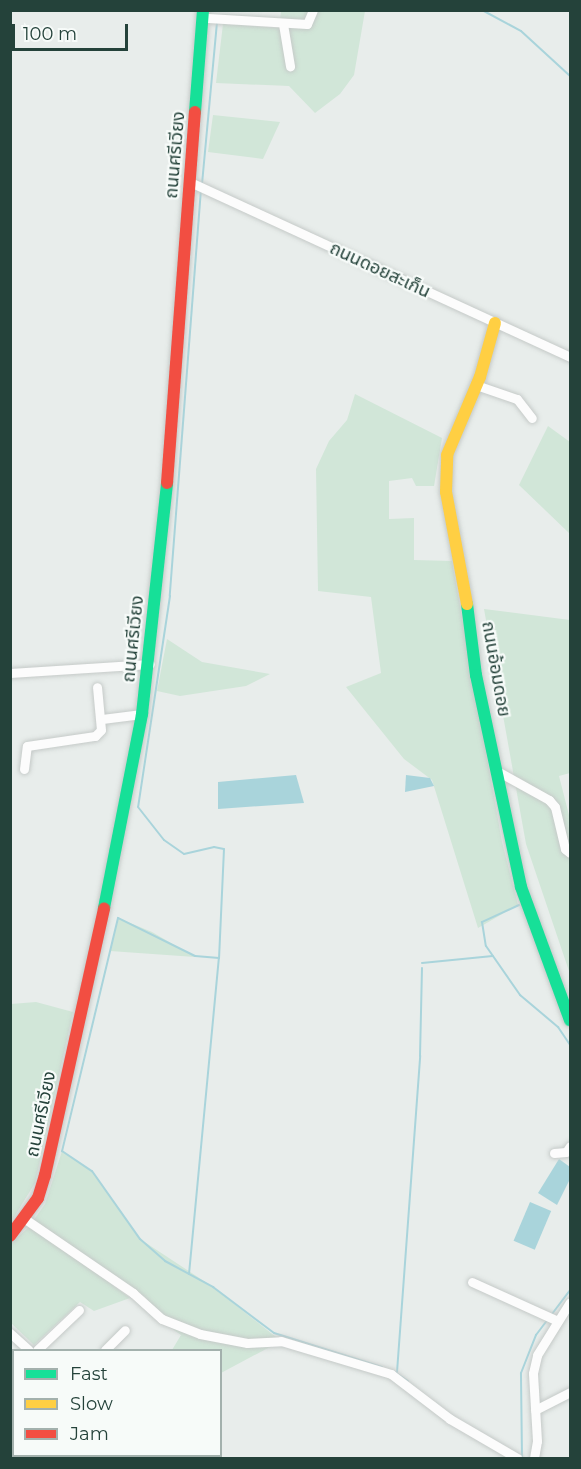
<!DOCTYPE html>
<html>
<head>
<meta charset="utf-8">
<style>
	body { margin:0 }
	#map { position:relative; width:581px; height:1469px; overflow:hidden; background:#e8edeb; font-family:Montserrat,"Noto Sans Thai",sans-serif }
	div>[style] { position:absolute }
	.green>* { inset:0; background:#d1e6d8 }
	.water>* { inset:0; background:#a9d4db; transform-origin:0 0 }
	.stream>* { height:2px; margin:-1px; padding:0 1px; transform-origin:1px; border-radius:1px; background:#a9d4db }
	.roads { filter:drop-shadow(0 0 2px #c5cac8) drop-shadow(0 0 2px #c5cac8) }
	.street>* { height:9px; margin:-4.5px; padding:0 4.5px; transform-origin:4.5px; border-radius:4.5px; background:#fcfcfc }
	.fast>* { height:12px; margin:-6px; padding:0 6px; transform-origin:6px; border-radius:6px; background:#16e098 }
	.slow>* { height:12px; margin:-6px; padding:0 6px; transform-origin:6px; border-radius:6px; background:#ffcf43 }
	.jam>* { height:12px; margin:-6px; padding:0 6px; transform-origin:6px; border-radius:6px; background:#f24e42 }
	span { translate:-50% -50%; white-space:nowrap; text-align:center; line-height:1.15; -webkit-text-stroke:4.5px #f7fbf9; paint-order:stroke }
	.street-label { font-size:18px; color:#24423a }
	.frame { position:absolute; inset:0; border:12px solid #24423a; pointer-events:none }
	.legend { position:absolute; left:12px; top:1349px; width:210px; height:108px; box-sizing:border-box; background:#f7fbf9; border:2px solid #a3b1ad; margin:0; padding:8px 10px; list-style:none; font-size:18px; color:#24423a }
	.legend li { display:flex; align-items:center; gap:12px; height:30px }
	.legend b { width:30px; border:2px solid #a3b1ad }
	.scale { position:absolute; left:12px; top:24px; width:116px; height:27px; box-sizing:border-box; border:3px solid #24423a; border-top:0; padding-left:8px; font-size:18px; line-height:21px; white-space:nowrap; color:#24423a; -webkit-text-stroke:4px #f7fbf9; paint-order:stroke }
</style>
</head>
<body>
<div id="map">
	<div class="green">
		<div style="clip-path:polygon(281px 11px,365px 11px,354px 75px,340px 94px,315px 113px,289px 86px,216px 83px,223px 24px,279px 28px)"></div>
		<div style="clip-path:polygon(213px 115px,280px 122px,263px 159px,208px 152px)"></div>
		<div style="clip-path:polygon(355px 394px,442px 438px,434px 486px,416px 486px,412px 478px,389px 481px,389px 519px,414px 518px,414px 560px,452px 561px,502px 842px,518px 905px,478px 928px,432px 780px,404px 759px,346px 687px,381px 673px,371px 597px,318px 591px,316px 469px,329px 441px,347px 420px)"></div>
		<div style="clip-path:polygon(548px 426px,570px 442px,570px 534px,519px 485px)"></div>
		<div style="clip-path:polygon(484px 609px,570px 620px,570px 773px,559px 776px,570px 819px,570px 974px,526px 844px)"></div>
		<div style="clip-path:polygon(167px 639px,202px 662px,270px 674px,246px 686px,180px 696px,157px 691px)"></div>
		<div style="clip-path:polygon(118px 918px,152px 932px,195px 957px,110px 951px)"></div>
		<div style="clip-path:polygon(36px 1002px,73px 1012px,35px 1183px,11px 1222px,11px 1004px)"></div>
		<div style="clip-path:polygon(62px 1151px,92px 1171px,140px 1239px,213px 1287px,281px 1341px,221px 1373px,220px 1350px,172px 1350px,181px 1335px,144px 1309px,146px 1298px,33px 1221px,45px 1204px)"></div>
		<div style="clip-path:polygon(29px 1227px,103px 1278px,130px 1298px,94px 1311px,80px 1302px,34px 1345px,11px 1323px,10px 1244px)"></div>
	</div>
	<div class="water">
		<div style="clip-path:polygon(296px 775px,304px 803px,218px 809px,218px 782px)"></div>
		<div style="clip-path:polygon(406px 775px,430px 778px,434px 786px,405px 792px)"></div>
		<div style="clip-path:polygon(559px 1159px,570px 1167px,570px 1179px,557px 1205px,538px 1193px)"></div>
		<div style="left:530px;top:1202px;width:23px;height:42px;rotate:23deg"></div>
	</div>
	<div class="stream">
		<div style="left:482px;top:10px;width:44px;rotate:28.3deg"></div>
		<div style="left:521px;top:31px;width:67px;rotate:42.6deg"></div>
		<div style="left:202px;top:184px;width:163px;rotate:-84.7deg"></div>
		<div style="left:201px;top:189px;width:408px;rotate:94.4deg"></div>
		<div style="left:170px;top:596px;width:213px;rotate:98.6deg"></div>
		<div style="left:138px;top:807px;width:42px;rotate:51.8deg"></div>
		<div style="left:164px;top:840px;width:24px;rotate:35deg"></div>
		<div style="left:184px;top:854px;width:31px;rotate:-13deg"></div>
		<div style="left:214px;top:847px;width:10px;rotate:11deg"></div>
		<div style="left:224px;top:849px;width:109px;rotate:92.6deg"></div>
		<div style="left:519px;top:905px;width:41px;rotate:155.3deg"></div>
		<div style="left:482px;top:922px;width:24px;rotate:81deg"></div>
		<div style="left:486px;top:946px;width:60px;rotate:55.2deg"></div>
		<div style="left:520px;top:995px;width:50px;rotate:40.1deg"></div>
		<div style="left:558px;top:1027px;width:22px;rotate:56deg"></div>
		<div style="left:422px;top:963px;width:71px;rotate:-5.6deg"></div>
		<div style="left:189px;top:1274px;width:317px;rotate:-84.6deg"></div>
		<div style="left:219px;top:958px;width:24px;rotate:-175deg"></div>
		<div style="left:195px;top:956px;width:86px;rotate:-153.7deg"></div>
		<div style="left:118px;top:918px;width:240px;rotate:103.5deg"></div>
		<div style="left:62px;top:1151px;width:36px;rotate:34deg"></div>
		<div style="left:92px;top:1171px;width:83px;rotate:54.8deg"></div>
		<div style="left:140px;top:1239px;width:33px;rotate:41deg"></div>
		<div style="left:165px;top:1261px;width:55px;rotate:28.4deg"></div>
		<div style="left:213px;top:1287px;width:76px;rotate:37deg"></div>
		<div style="left:274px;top:1333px;width:113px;rotate:17.5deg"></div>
		<div style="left:552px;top:1314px;width:30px;rotate:-53deg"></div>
		<div style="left:393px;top:1371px;width:18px;rotate:34deg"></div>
		<div style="left:397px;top:1372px;width:317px;rotate:-85.8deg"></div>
		<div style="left:420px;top:1056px;width:88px;rotate:-88.7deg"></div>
		<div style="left:105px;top:1458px;width:3px;rotate:-45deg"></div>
		<div style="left:522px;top:1458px;width:85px;rotate:-90.7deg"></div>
		<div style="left:521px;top:1373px;width:41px;rotate:-68.5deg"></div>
		<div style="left:536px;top:1335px;width:21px;rotate:-53deg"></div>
	</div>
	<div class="roads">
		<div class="street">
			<div style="left:208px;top:18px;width:99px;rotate:3.5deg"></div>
			<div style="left:307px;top:24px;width:15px;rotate:-67deg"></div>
			<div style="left:283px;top:24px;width:43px;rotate:80.5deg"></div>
			<div style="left:190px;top:182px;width:418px;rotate:24.7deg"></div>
			<div style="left:476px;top:385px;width:43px;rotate:18.9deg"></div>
			<div style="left:517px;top:399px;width:24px;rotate:52deg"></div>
			<div style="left:10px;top:673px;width:140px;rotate:-3.7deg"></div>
			<div style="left:102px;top:719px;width:40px;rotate:-7.1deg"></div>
			<div style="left:24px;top:769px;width:23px;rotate:-83deg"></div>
			<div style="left:27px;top:746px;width:69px;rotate:-8.4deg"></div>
			<div style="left:95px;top:736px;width:8px;rotate:-45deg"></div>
			<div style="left:101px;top:730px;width:43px;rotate:-95.3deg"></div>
			<div style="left:497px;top:771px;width:60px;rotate:29.1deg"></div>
			<div style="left:549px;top:800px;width:9px;rotate:49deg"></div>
			<div style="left:555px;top:807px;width:43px;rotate:76.6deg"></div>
			<div style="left:565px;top:849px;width:6px;rotate:39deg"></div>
			<div style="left:554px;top:1153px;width:12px;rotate:-5deg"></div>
			<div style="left:566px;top:1152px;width:7px;rotate:-56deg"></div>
			<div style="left:25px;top:1219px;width:131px;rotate:34.4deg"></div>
			<div style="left:133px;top:1293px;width:39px;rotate:42deg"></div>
			<div style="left:162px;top:1319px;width:41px;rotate:21.5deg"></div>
			<div style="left:200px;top:1334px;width:48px;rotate:10.8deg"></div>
			<div style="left:247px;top:1343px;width:34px;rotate:-3deg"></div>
			<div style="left:281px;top:1341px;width:115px;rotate:16.7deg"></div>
			<div style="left:391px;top:1374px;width:74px;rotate:37.3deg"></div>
			<div style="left:450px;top:1419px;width:78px;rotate:30.2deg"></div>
			<div style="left:472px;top:1282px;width:94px;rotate:24.4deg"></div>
			<div style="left:10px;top:1333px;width:25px;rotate:42deg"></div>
			<div style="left:37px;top:1350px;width:58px;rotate:-43.6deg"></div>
			<div style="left:105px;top:1350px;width:28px;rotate:-45deg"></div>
			<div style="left:10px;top:1376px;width:5px;rotate:-37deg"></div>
			<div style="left:535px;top:1410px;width:39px;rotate:-27deg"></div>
			<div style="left:10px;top:1449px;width:5px;rotate:-37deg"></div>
			<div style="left:66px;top:1458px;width:4px;rotate:-34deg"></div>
			<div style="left:534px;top:1458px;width:17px;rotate:-80deg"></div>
			<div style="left:537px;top:1441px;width:68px;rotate:-93.4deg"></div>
			<div style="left:533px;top:1373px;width:18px;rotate:-77deg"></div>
			<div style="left:537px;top:1355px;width:62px;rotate:-58.1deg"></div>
		</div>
		<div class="fast">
			<div style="left:195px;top:112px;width:102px;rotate:-85.5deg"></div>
			<div style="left:467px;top:604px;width:72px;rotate:82.8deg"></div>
			<div style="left:476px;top:675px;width:217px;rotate:78deg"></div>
			<div style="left:521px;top:887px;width:142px;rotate:69.8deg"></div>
			<div style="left:104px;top:908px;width:198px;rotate:-78.9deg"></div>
			<div style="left:142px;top:714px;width:232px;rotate:-83.8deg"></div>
		</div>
		<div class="slow">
			<div style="left:467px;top:604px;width:114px;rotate:-100.6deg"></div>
			<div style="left:446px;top:492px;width:37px;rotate:-88deg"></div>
			<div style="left:447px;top:455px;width:85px;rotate:-67.1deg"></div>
			<div style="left:480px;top:377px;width:56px;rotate:-74.5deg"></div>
		</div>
		<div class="jam">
			<div style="left:167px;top:483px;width:372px;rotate:-85.7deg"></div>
			<div style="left:10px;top:1236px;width:47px;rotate:-53.6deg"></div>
			<div style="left:38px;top:1198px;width:24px;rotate:-73deg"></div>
			<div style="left:45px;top:1175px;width:273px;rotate:-77.5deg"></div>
		</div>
	</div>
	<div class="street-label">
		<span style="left:175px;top:155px;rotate:-85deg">ถนนศรีเวียง</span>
		<span style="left:380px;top:270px;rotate:25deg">ถนนดอยสะเก็น</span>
		<span style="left:133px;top:639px;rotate:-84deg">ถนนศรีเวียง</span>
		<span style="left:496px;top:669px;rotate:80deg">ถนนอ้อมดอย</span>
		<span style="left:41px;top:1114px;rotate:-78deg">ถนนศรีเวียง</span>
	</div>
	<div class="frame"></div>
	<ul class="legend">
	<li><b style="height:8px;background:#16e098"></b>Fast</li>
	<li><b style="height:8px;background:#ffcf43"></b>Slow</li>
	<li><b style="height:8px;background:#f24e42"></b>Jam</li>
	</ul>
	<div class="scale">100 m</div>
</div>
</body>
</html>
